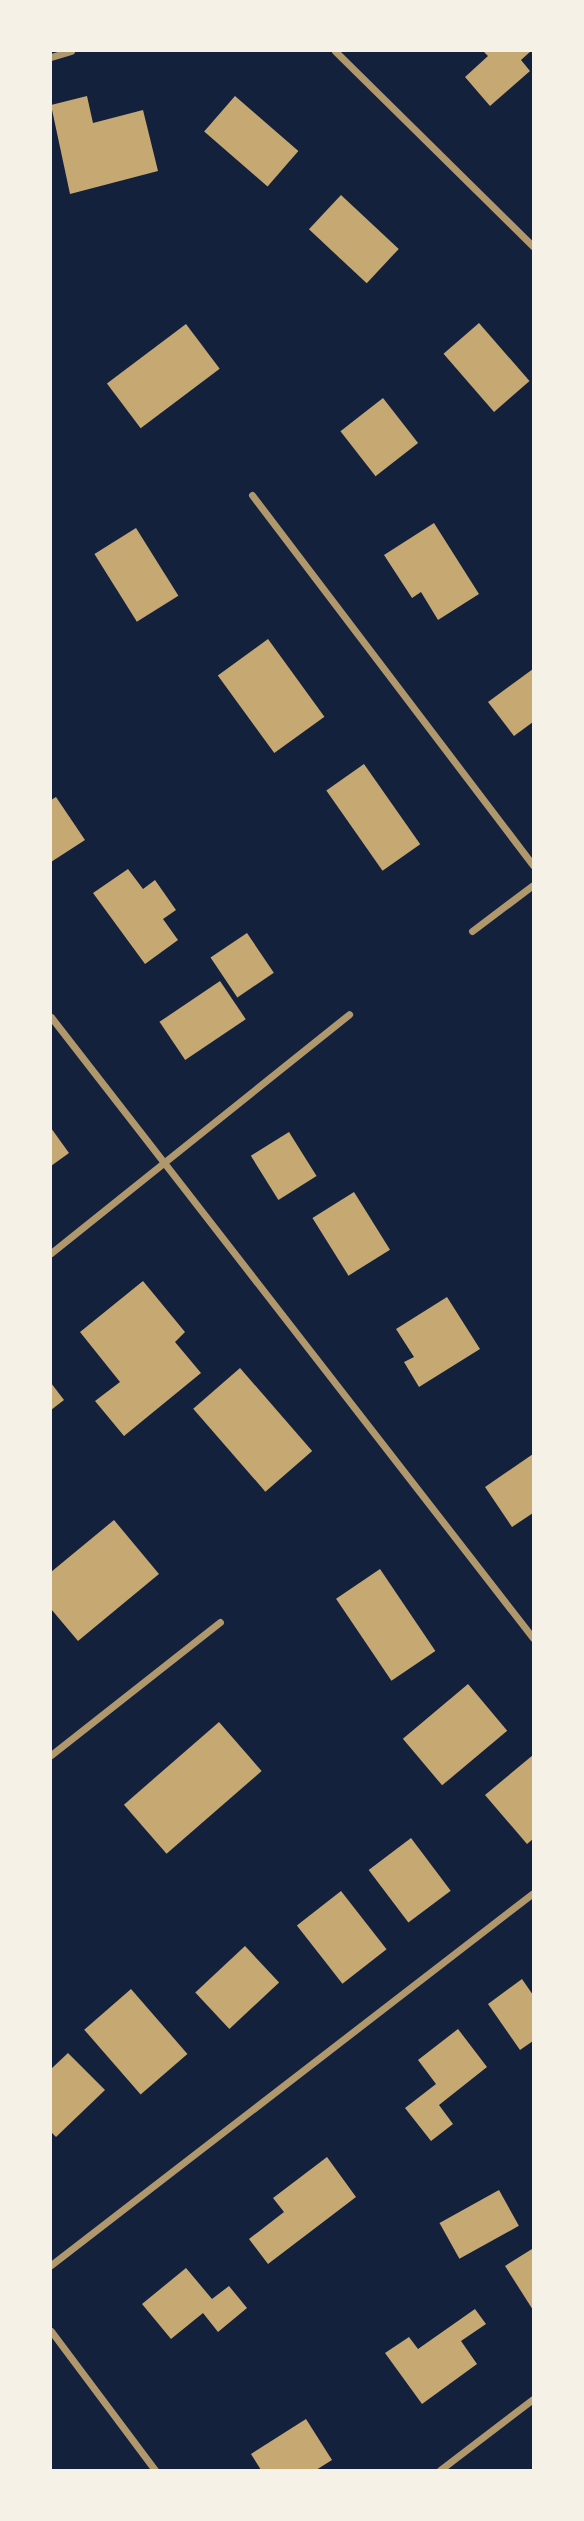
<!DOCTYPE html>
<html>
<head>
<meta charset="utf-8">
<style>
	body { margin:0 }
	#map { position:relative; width:584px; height:2521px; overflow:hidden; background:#14213d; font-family:Quicksand,sans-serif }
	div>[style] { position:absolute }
	.building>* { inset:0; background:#c6a872; transform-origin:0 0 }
	.minor>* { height:7px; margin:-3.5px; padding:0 3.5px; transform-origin:3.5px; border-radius:3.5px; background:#b1986c }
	span { translate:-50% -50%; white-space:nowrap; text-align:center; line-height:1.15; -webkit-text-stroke:5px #f6f1e7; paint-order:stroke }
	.frame { position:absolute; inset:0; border:52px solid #f6f1e7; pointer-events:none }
</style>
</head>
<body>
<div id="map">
	<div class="building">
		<div style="clip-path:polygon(483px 51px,531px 51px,521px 60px,530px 71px,490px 106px,465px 77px,488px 56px)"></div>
		<div style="clip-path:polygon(87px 96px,93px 123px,143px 110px,158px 171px,70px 194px,51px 105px)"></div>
		<div style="left:235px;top:96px;width:84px;height:47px;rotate:41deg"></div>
		<div style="left:341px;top:195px;width:79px;height:47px;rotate:43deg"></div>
		<div style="left:479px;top:323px;width:77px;height:47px;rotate:49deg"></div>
		<div style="left:186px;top:324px;width:56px;height:99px;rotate:53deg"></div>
		<div style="left:383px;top:398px;width:57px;height:54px;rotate:52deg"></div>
		<div style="clip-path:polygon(434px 523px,479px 594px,438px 620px,421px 592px,412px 598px,384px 555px)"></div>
		<div style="left:136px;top:528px;width:80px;height:49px;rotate:58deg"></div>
		<div style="left:268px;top:639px;width:96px;height:62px;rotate:54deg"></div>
		<div style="clip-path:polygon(533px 669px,533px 722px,514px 736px,488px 702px)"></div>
		<div style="left:364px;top:764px;width:98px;height:46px;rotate:55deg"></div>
		<div style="clip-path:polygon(56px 797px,85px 840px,51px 862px,51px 800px)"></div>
		<div style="clip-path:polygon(128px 869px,143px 889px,155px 880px,176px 910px,163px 919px,178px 940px,145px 964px,93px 893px)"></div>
		<div style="left:247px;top:933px;width:48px;height:44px;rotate:56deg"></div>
		<div style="left:220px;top:981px;width:46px;height:73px;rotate:56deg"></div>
		<div style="clip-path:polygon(51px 1128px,69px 1153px,51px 1166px)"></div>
		<div style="left:289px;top:1132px;width:52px;height:45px;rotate:58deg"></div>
		<div style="left:354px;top:1192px;width:68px;height:49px;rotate:58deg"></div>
		<div style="clip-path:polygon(143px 1281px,185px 1332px,175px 1342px,201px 1373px,124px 1436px,95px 1401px,120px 1382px,80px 1332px)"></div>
		<div style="clip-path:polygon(447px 1297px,480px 1349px,419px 1387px,404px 1362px,414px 1357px,396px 1329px)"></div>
		<div style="left:240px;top:1368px;width:110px;height:62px;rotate:49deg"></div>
		<div style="clip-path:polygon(51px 1383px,64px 1400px,51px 1410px)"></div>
		<div style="clip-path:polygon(533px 1454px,533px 1513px,512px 1527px,485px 1487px)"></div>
		<div style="clip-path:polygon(114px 1520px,159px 1574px,78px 1641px,51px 1609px,51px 1572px)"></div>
		<div style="left:380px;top:1569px;width:99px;height:53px;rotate:56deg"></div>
		<div style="left:468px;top:1684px;width:61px;height:85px;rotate:50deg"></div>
		<div style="left:219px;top:1722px;width:65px;height:126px;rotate:49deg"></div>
		<div style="clip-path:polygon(533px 1755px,533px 1839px,527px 1844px,485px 1795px)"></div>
		<div style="left:411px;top:1838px;width:66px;height:53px;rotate:53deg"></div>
		<div style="left:341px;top:1891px;width:74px;height:56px;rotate:52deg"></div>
		<div style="left:245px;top:1946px;width:50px;height:68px;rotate:47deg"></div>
		<div style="clip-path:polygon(522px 1979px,533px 1995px,533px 2041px,520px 2050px,488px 2004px)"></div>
		<div style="left:131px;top:1989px;width:86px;height:62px;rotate:49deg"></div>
		<div style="clip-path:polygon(458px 2029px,487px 2067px,439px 2105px,453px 2124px,431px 2141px,405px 2108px,436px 2084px,418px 2060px)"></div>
		<div style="clip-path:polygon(68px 2053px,105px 2090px,56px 2137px,51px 2132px,51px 2069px)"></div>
		<div style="clip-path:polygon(327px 2157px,356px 2197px,268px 2264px,249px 2239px,284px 2212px,273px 2198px)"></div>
		<div style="left:499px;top:2190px;width:41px;height:68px;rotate:61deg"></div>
		<div style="clip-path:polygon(532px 2249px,533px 2251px,533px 2310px,505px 2266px)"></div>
		<div style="clip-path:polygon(186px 2268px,212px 2299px,229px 2286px,247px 2308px,218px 2332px,203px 2313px,171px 2339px,142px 2304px)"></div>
		<div style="clip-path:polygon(475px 2309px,486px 2324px,461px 2341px,477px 2364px,422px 2404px,385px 2353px,409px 2337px,418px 2349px)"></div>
		<div style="clip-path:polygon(306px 2419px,332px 2460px,316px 2470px,261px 2470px,251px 2454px)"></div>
	</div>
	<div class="minor">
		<div style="left:335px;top:51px;width:278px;rotate:44.6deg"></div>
		<div style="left:51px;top:57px;width:21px;rotate:-17deg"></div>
		<div style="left:252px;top:495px;width:465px;rotate:52.8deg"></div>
		<div style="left:472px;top:931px;width:76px;rotate:-37deg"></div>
		<div style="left:51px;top:1017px;width:786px;rotate:52.18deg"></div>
		<div style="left:51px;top:1253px;width:382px;rotate:-38.7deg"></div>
		<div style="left:51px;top:1755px;width:215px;rotate:-38.2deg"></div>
		<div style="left:51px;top:2265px;width:609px;rotate:-37.66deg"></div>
		<div style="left:51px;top:2331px;width:174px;rotate:53.2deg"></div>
		<div style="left:440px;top:2470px;width:117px;rotate:-37.4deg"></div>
	</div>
	<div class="frame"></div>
</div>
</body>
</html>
